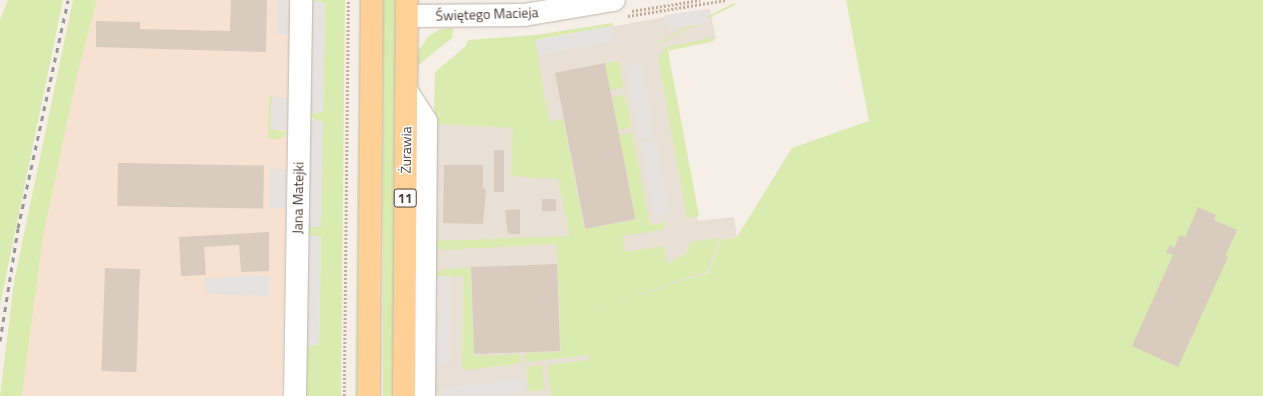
<!DOCTYPE html>
<html>
<head>
<meta charset="utf-8">
<style>
	body { margin:0 }
	#map { position:relative; width:1263px; height:396px; overflow:hidden; background:#f5efe8; font-family:"Titillium Web",sans-serif }
	div>[style] { position:absolute }
	.residential>* { inset:0; background:#e9e0d5 }
	.commercial>* { inset:0; background:#f7e2d2 }
	.green>* { inset:0; background:#d9ebae; transform-origin:0 0 }
	.parking>* { inset:0; background:#e6e2e0; transform-origin:0 0 }
	.building>* { inset:0; background:#dacbbf; transform-origin:0 0 }
	.path>* { height:2.5px; margin-top:-1.25px; transform-origin:0; background:repeating-linear-gradient(90deg,#c3ae9a 0 2px,transparent 0 4px) }
	.roads { filter:drop-shadow(0 0 1px #c1b5aa) drop-shadow(0 0 1px #c1b5aa) }
	.minor>* { height:22px; margin:-11px; padding:0 11px; transform-origin:11px; border-radius:11px; background:#fff }
	.primary>* { height:22px; margin:-11px; padding:0 11px; transform-origin:11px; border-radius:11px; background:#ffd196 }
	.rail>* { height:3px; margin-top:-1.5px; transform-origin:0; background:repeating-linear-gradient(90deg,#979797 0 5px,transparent 0 10px) }
	span { translate:-50% -50%; white-space:nowrap; text-align:center; line-height:1.15; -webkit-text-stroke:3px #fff; paint-order:stroke }
	.shield-label span { padding:1px 3px; background:#fff; border:1px solid; border-radius:3px; -webkit-text-stroke-width:0 }
	.shield-label { font-size:13px; color:#493e36; font-weight:700 }
	.street-label { font-size:14px; color:#493e36 }
</style>
</head>
<body>
<div id="map">
	<div class="residential">
		<div style="clip-path:polygon(710px 9px,716px 39px,666px 50px,698px 221px,734px 217px,737px 237px,721px 240px,709px 272px,663px 288px,608px 396px,431px 396px,435px 72px,526px 42px)"></div>
	</div>
	<div class="commercial">
		<div style="clip-path:polygon(97px 0,290px 0,282px 396px,22px 396px,43px 237px,77px 76px)"></div>
	</div>
	<div class="green">
		<div style="clip-path:polygon(8px 0,63px 0,0 305px,0 20px)"></div>
		<div style="clip-path:polygon(73px 0,97px 0,77px 76px,43px 237px,22px 396px,0 396px,14px 282px)"></div>
		<div style="clip-path:polygon(313px 0,345px 0,341px 396px,305px 396px,305px 347px,319px 344px,321px 236px,311px 236px,308px 231px,312px 227px,321px 227px,316px 121px,310px 116px,312px 113px,323px 112px,325px 4px,316px 3px)"></div>
		<div style="clip-path:polygon(359px 0,357px 396px,355px 396px,358px 114px)"></div>
		<div style="left:383px;top:0;width:13px;height:396px"></div>
		<div style="clip-path:polygon(846px 0,1263px 0,1263px 396px,551px 396px,547px 365px,588px 360px,589px 355px,526px 362px,525px 353px,561px 352px,557px 244px,441px 250px,435px 244px,435px 241px,570px 236px,558px 179px,511px 176px,513px 128px,434px 124px,435px 72px,466px 46px,468px 40px,536px 35px,612px 23px,613px 26px,535px 40px,549px 121px,563px 120px,584px 229px,634px 220px,619px 135px,632px 133px,650px 225px,668px 222px,661px 230px,623px 236px,625px 252px,664px 246px,667px 264px,687px 253px,691px 242px,720px 238px,707px 271px,588px 312px,709px 272px,721px 240px,737px 237px,792px 148px,869px 121px)"></div>
		<div style="left:734px;top:3px;width:2px;height:86px;rotate:63deg"></div>
		<div style="clip-path:polygon(453px 28px,452px 38px,417px 66px,419px 49px,430px 35px,441px 29px)"></div>
		<div style="clip-path:polygon(713px 38px,714px 41px,668px 51px,699px 216px,687px 218px,658px 58px,666px 47px)"></div>
		<div style="left:619px;top:61px;width:27px;height:14px;rotate:80deg"></div>
		<div style="left:625px;top:95px;width:33px;height:13px;rotate:79deg"></div>
		<div style="clip-path:polygon(269px 96px,277px 96px,272px 97px,271px 129px,287px 132px,280px 139px,268px 139px)"></div>
		<div style="clip-path:polygon(470px 268px,474px 356px,520px 354px,521px 363px,467px 370px,462px 368px,464px 277px,434px 276px,443px 269px)"></div>
		<div style="left:542px;top:365px;width:25px;height:16px;rotate:83deg"></div>
	</div>
	<div class="parking">
		<div style="left:277px;top:0;width:16px;height:35px"></div>
		<div style="clip-path:polygon(310px 0,325px 3px,323px 112px,312px 113px,310px 116px,312px 120px,323px 121px,321px 227px,312px 227px,308px 231px,311px 236px,321px 236px,319px 344px,305px 347px)"></div>
		<div style="left:707px;top:9px;width:14px;height:43px;rotate:82deg"></div>
		<div style="left:611px;top:26px;width:15px;height:76px;rotate:79deg"></div>
		<div style="left:641px;top:64px;width:74px;height:15px;rotate:80deg"></div>
		<div style="left:272px;top:97px;width:16px;height:32px;rotate:4deg"></div>
		<div style="left:655px;top:140px;width:74px;height:15px;rotate:79deg"></div>
		<div style="left:270px;top:169px;width:16px;height:39px"></div>
		<div style="clip-path:polygon(269px 275px,269px 296px,207px 294px,204px 278px)"></div>
		<div style="left:434px;top:276px;width:15px;height:89px"></div>
		<div style="clip-path:polygon(523px 378px,525px 392px,497px 396px,441px 396px,440px 389px)"></div>
	</div>
	<div class="building">
		<div style="clip-path:polygon(231px 0,267px 0,266px 52px,96px 47px,96px 21px,140px 22px,140px 29px,230px 31px)"></div>
		<div style="left:605px;top:63px;width:159px;height:51px;rotate:79deg"></div>
		<div style="left:494px;top:150px;width:10px;height:42px"></div>
		<div style="left:118px;top:163px;width:146px;height:43px;rotate:1deg"></div>
		<div style="clip-path:polygon(444px 165px,483px 165px,483px 188px,486px 190px,483px 224px,443px 223px)"></div>
		<div style="left:556px;top:199px;width:12px;height:14px;rotate:90deg"></div>
		<div style="clip-path:polygon(1198px 207px,1216px 215px,1214px 220px,1237px 230px,1225px 256px,1228px 257px,1178px 367px,1132px 346px,1173px 255px,1166px 252px,1170px 245px,1174px 248px,1180px 235px,1185px 237px)"></div>
		<div style="clip-path:polygon(520px 209px,520px 234px,508px 234px,505px 210px)"></div>
		<div style="clip-path:polygon(269px 232px,269px 271px,241px 272px,239px 245px,204px 247px,206px 275px,181px 276px,179px 237px)"></div>
		<div style="left:557px;top:264px;width:87px;height:86px;rotate:88deg"></div>
		<div style="left:105px;top:268px;width:35px;height:103px;rotate:2deg"></div>
	</div>
	<div class="path">
		<div style="left:632px;top:11px;width:69px;rotate:-9.2deg"></div>
		<div style="left:628px;top:16px;width:99px;rotate:-9.3deg"></div>
		<div style="left:344px;top:396px;width:396px;rotate:-89.4deg"></div>
	</div>
	<div class="roads">
		<div class="minor">
			<div style="left:407px;top:16px;width:117px;rotate:-0.5deg"></div>
			<div style="left:524px;top:15px;width:91px;rotate:-9.5deg"></div>
			<div style="left:407px;top:92px;width:35px;rotate:57deg"></div>
			<div style="left:426px;top:121px;width:275px;rotate:90.4deg"></div>
			<div style="left:295px;top:396px;width:396px;rotate:-89.1deg"></div>
		</div>
		<div class="primary">
			<div style="left:369px;top:396px;width:396px;rotate:-89.6deg"></div>
			<div style="left:404px;top:396px;width:396px;rotate:-89.6deg"></div>
		</div>
	</div>
	<div class="rail">
		<div style="left:0;top:341px;width:114px;rotate:-80.9deg"></div>
		<div style="left:18px;top:228px;width:233px;rotate:-77.6deg"></div>
	</div>
	<div class="shield-label">
		<span style="left:405px;top:198px">11</span>
	</div>
	<div class="street-label">
		<span style="left:487px;top:14px;rotate:-2deg">Świętego Macieja</span>
		<span style="left:406px;top:150px;rotate:-89deg">Żurawia</span>
		<span style="left:298px;top:198px;rotate:-89deg">Jana Matejki</span>
	</div>
</div>
</body>
</html>
